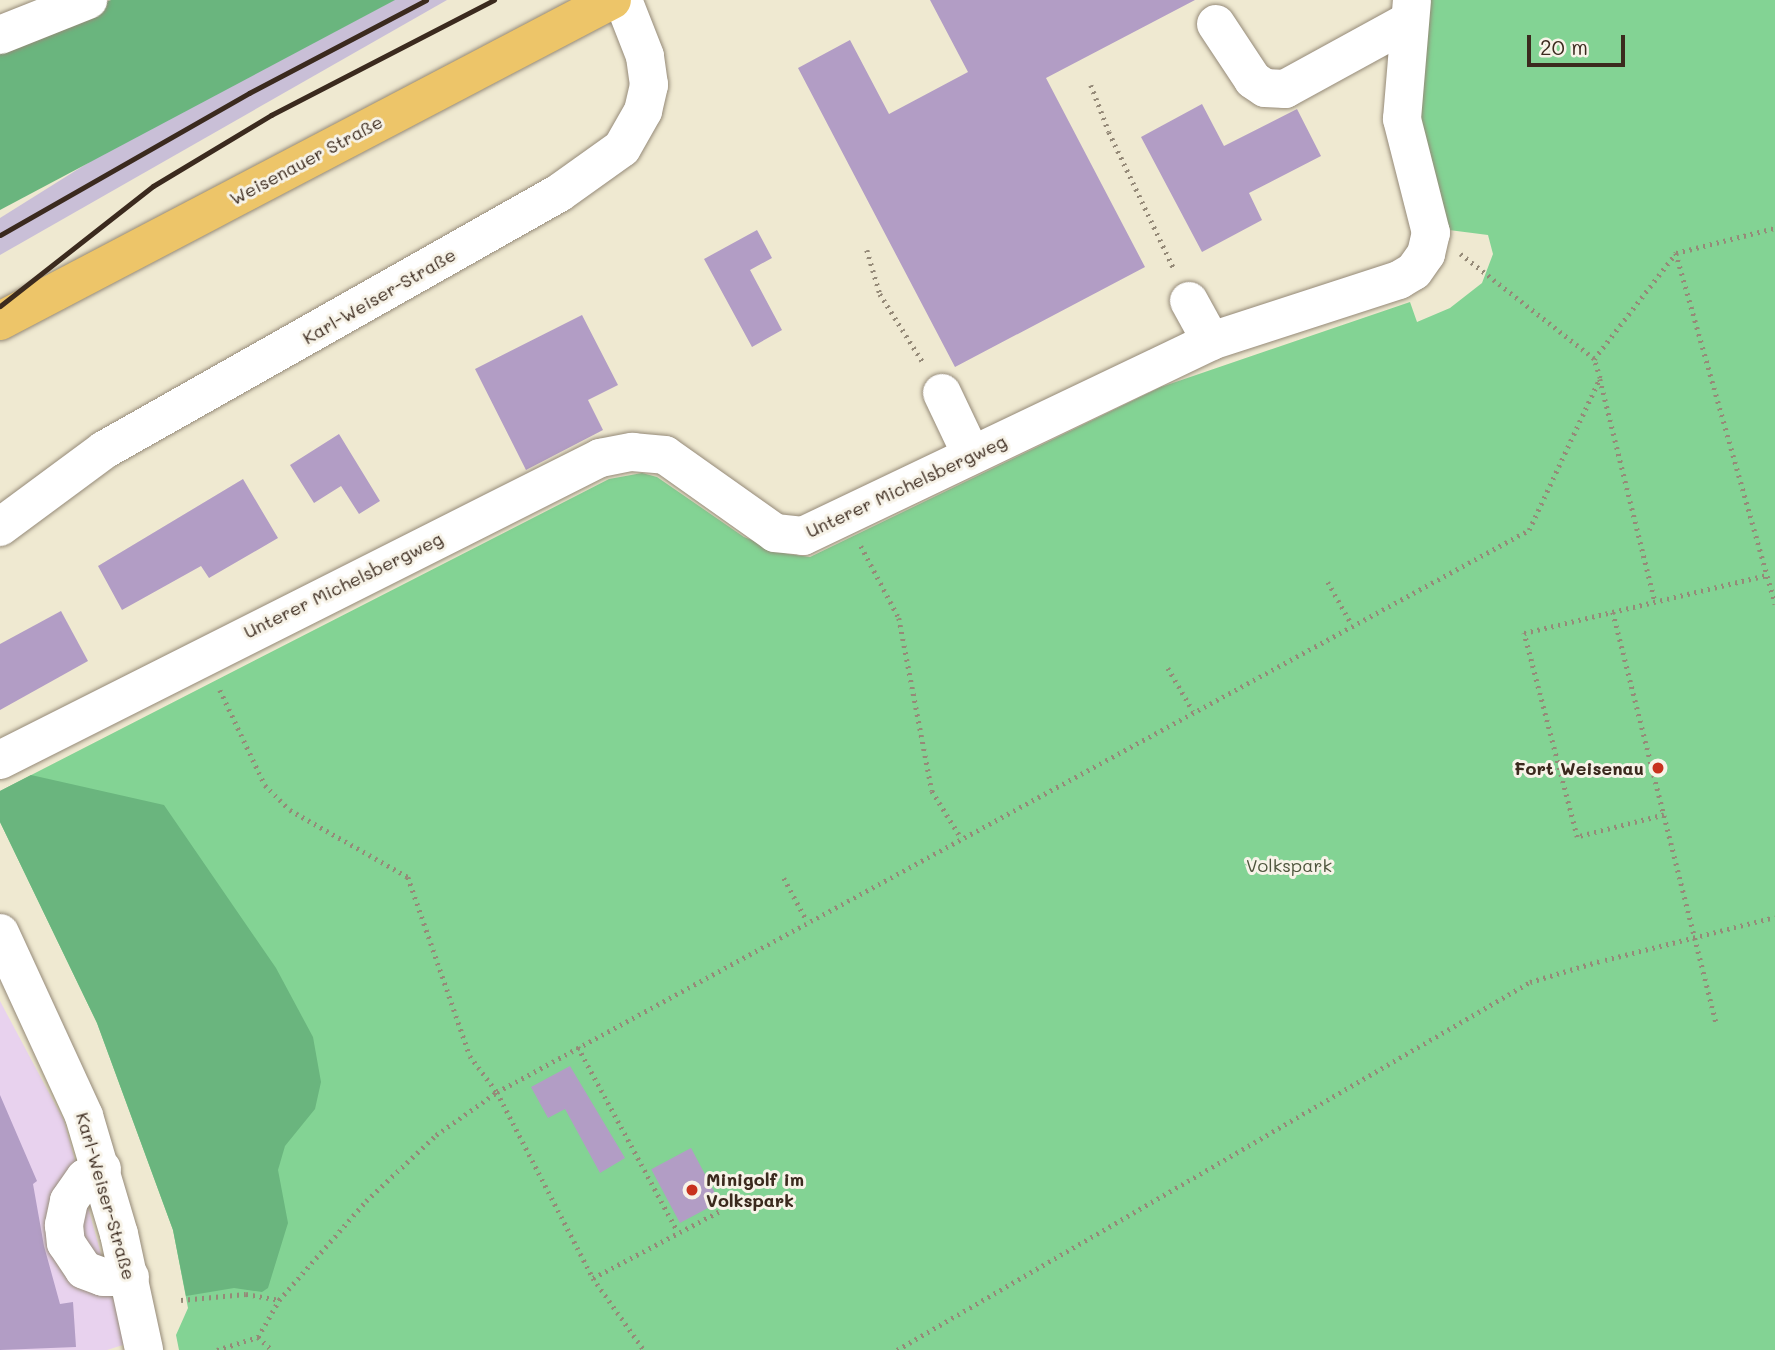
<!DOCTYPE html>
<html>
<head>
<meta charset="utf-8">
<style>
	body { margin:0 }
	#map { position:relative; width:1775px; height:1350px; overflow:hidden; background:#efe9d1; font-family:Mali,sans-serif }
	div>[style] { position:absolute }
	.built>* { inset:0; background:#e8d2ee }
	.industrial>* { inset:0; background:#c9bfd7 }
	.green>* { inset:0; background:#83d394 }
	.forest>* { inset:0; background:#6ab57e }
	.building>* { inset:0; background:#b29dc5; transform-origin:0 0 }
	.path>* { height:4.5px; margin-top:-2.25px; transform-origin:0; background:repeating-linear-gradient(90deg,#958a78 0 2px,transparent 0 7px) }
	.roads { filter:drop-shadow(0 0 2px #958a78) drop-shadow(0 0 2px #958a78) }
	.minor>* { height:38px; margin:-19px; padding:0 19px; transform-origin:19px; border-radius:19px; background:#fff }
	.major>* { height:38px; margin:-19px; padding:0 19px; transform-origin:19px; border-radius:19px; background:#edc569 }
	.rail>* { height:5px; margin:-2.5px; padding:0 2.5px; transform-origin:2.5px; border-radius:2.5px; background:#3b2a1e }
	.dots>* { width:19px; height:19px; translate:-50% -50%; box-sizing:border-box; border:4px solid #f7f3e8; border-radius:50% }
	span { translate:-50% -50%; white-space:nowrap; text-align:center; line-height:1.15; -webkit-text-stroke:6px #f7f3e8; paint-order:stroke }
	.street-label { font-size:18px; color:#3b2a1e }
	.poi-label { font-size:18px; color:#3b2a1e; font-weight:700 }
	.right { translate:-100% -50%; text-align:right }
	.left { translate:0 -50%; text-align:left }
	.park-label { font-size:18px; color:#4d543c }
	.scale { position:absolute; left:1527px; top:35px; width:98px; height:32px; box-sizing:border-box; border:4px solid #3b2a1e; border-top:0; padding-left:9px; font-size:21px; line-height:24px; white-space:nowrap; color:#3b2a1e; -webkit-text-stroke:5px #f7f3e8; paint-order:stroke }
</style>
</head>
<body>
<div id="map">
	<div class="built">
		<div style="clip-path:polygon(0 1001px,64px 1121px,126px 1344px,107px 1350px,0 1350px)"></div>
	</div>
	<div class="industrial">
		<div style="clip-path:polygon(394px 0,447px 0,0 255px,0 218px,99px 156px)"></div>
	</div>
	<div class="green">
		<div style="clip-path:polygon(1424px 0,1775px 0,1775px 1350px,179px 1350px,176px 1335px,188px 1308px,173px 1230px,97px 1023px,0 822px,0 791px,609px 479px,642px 473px,657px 477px,744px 537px,788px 554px,810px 557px,1161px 387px,1410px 302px,1417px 322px,1450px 308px,1482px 283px,1493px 254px,1488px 235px,1449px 230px,1413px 108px)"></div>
	</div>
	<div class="forest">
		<div style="clip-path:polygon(111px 0,395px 0,0 210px,0 42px)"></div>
		<div style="clip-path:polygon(31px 775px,164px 805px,276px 968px,313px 1037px,321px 1082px,315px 1109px,285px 1146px,278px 1170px,288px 1223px,268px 1288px,262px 1292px,234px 1288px,186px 1296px,173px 1230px,97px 1023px,0 822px,0 791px)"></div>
	</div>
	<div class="building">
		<div style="clip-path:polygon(930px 0,1195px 0,1046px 78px,1145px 267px,955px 367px,798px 68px,850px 40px,889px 114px,968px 72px)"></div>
		<div style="clip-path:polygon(1202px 104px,1224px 146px,1297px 109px,1321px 156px,1249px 193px,1262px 220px,1202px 252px,1141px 137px)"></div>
		<div style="clip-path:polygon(757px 230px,772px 258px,750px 270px,782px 330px,752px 347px,704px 259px)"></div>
		<div style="clip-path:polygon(582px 315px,618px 385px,588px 400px,603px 430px,526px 470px,475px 369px)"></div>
		<div style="clip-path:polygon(339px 434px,380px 501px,359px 514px,341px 486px,314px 503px,290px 465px)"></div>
		<div style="clip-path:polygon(243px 479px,278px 538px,209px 578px,201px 566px,122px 610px,98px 566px)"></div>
		<div style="clip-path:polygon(61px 611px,88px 661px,0 710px,0 644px)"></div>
		<div style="clip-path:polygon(570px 1066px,625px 1158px,600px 1173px,565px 1109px,548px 1118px,531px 1087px)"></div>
		<div style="clip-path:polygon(0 1095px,37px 1181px,33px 1184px,44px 1246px,60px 1304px,73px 1302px,76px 1347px,0 1350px)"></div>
		<div style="left:691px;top:1148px;width:61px;height:45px;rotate:62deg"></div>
	</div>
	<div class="path">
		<div style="left:1091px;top:85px;width:50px;rotate:69deg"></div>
		<div style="left:1109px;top:132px;width:152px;rotate:64.6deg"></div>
		<div style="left:867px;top:250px;width:46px;rotate:73.5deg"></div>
		<div style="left:880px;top:294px;width:83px;rotate:57.8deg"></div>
		<div style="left:1676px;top:253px;width:365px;rotate:74.2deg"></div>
		<div style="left:1594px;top:359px;width:134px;rotate:-52.3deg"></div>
		<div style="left:1676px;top:253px;width:102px;rotate:-14.2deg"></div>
		<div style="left:1600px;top:379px;width:230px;rotate:76.1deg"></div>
		<div style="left:861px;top:546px;width:81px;rotate:62.2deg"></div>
		<div style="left:899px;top:618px;width:176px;rotate:79.2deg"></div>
		<div style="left:932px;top:791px;width:53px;rotate:58.1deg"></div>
		<div style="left:1328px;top:582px;width:49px;rotate:60.8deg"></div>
		<div style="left:1613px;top:612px;width:426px;rotate:75.9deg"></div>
		<div style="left:1168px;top:668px;width:50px;rotate:59.8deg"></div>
		<div style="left:220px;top:690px;width:105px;rotate:64.7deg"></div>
		<div style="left:265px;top:785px;width:35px;rotate:45deg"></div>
		<div style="left:290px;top:810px;width:136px;rotate:29.6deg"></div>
		<div style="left:408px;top:877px;width:189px;rotate:70.9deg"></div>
		<div style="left:470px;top:1056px;width:45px;rotate:53.1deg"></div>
		<div style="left:497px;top:1092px;width:209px;rotate:62.7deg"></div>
		<div style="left:593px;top:1278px;width:88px;rotate:54.7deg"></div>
		<div style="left:1664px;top:815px;width:90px;rotate:165.8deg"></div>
		<div style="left:1577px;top:837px;width:211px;rotate:-104.6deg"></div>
		<div style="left:1524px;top:633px;width:250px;rotate:-13.4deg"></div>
		<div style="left:784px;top:878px;width:49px;rotate:61.9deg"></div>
		<div style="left:1605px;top:960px;width:175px;rotate:-14.2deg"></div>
		<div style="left:578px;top:1047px;width:210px;rotate:61.6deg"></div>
		<div style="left:593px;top:1278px;width:144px;rotate:-27.8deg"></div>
		<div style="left:181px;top:1300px;width:65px;rotate:-5.3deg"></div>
		<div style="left:246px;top:1294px;width:34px;rotate:10deg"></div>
		<div style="left:258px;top:1337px;width:19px;rotate:43deg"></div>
		<div style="left:217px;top:1350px;width:43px;rotate:-17.6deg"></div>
		<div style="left:258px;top:1337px;width:43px;rotate:-60.4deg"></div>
		<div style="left:279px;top:1300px;width:132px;rotate:-48.7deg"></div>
		<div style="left:366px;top:1201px;width:96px;rotate:-43.3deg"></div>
		<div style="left:436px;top:1135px;width:75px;rotate:-35.2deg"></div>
		<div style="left:497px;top:1092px;width:1175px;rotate:-28.57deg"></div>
		<div style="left:1529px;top:530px;width:168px;rotate:-65deg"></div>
		<div style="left:1600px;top:378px;width:20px;rotate:-108deg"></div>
		<div style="left:1594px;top:359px;width:170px;rotate:-141.9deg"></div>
		<div style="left:897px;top:1350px;width:732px;rotate:-30.17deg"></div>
		<div style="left:1530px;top:982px;width:73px;rotate:-16.7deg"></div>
	</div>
	<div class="roads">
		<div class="minor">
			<div style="left:1216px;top:24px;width:67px;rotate:56.5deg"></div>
			<div style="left:1253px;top:80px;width:14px;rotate:34deg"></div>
			<div style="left:1265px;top:88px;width:20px;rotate:3deg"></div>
			<div style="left:1285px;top:89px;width:141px;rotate:-28.7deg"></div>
			<div style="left:0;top:35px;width:95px;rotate:-21.7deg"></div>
			<div style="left:1189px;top:301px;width:46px;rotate:61.2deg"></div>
			<div style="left:942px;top:393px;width:68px;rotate:64.6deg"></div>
			<div style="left:0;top:527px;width:129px;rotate:-36.5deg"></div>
			<div style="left:104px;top:450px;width:523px;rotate:-29.46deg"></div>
			<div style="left:559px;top:193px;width:77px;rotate:-35.5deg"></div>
			<div style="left:622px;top:148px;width:43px;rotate:-60.4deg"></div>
			<div style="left:643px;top:111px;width:27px;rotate:-77deg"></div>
			<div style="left:649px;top:85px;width:29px;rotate:-98deg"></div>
			<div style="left:645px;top:56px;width:60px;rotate:-111.4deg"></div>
			<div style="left:0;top:760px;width:672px;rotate:-26.72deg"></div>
			<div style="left:600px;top:458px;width:33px;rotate:-11deg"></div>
			<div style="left:632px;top:452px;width:33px;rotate:5deg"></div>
			<div style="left:665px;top:455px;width:135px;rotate:35.3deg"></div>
			<div style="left:775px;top:533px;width:28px;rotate:6deg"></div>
			<div style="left:803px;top:536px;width:452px;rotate:-25.5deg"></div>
			<div style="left:1211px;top:341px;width:198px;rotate:-18deg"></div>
			<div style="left:1399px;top:280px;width:17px;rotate:-31deg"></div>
			<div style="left:1414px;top:271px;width:21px;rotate:-55deg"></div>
			<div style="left:1426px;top:254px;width:22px;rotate:-77deg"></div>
			<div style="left:1431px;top:233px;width:118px;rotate:-104.3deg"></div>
			<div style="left:1402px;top:119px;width:119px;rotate:-85.2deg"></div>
			<div style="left:0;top:933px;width:201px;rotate:65.3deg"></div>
			<div style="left:84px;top:1116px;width:123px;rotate:73.5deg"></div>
			<div style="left:119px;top:1234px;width:119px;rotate:77.8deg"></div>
			<div style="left:102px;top:1169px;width:19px;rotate:152deg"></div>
			<div style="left:85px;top:1178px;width:28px;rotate:125deg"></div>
			<div style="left:69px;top:1201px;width:25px;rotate:102deg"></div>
			<div style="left:64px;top:1225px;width:18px;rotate:84deg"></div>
			<div style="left:66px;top:1243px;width:32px;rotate:56deg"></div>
			<div style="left:84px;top:1270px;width:20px;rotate:20deg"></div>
			<div style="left:103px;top:1277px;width:27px"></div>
		</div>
		<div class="major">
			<div style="left:0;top:321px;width:691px;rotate:-27.68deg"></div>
		</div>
	</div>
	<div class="rail">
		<div style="left:0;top:235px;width:287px;rotate:-29.7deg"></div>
		<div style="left:249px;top:93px;width:200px;rotate:-27.7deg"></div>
		<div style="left:0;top:306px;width:194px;rotate:-38.1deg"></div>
		<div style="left:153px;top:186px;width:138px;rotate:-31deg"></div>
		<div style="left:271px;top:115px;width:251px;rotate:-27.3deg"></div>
	</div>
	<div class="dots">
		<div style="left:1658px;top:768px;background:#c8321e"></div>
		<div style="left:692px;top:1190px;background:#c8321e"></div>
	</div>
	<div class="street-label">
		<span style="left:306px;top:160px;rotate:-28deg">Weisenauer Straße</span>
		<span style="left:379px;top:296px;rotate:-30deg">Karl-Weiser-Straße</span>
		<span style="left:906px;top:486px;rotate:-25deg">Unterer Michelsbergweg</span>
		<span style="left:343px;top:585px;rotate:-26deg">Unterer Michelsbergweg</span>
		<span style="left:106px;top:1196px;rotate:74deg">Karl-Weiser-Straße</span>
	</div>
	<div class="poi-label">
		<span class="right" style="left:1644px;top:768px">Fort Weisenau</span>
		<span class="left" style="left:706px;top:1190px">Minigolf im<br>Volkspark</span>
	</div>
	<div class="park-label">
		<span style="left:1289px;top:865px">Volkspark</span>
	</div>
	<div class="scale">20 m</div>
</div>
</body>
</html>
